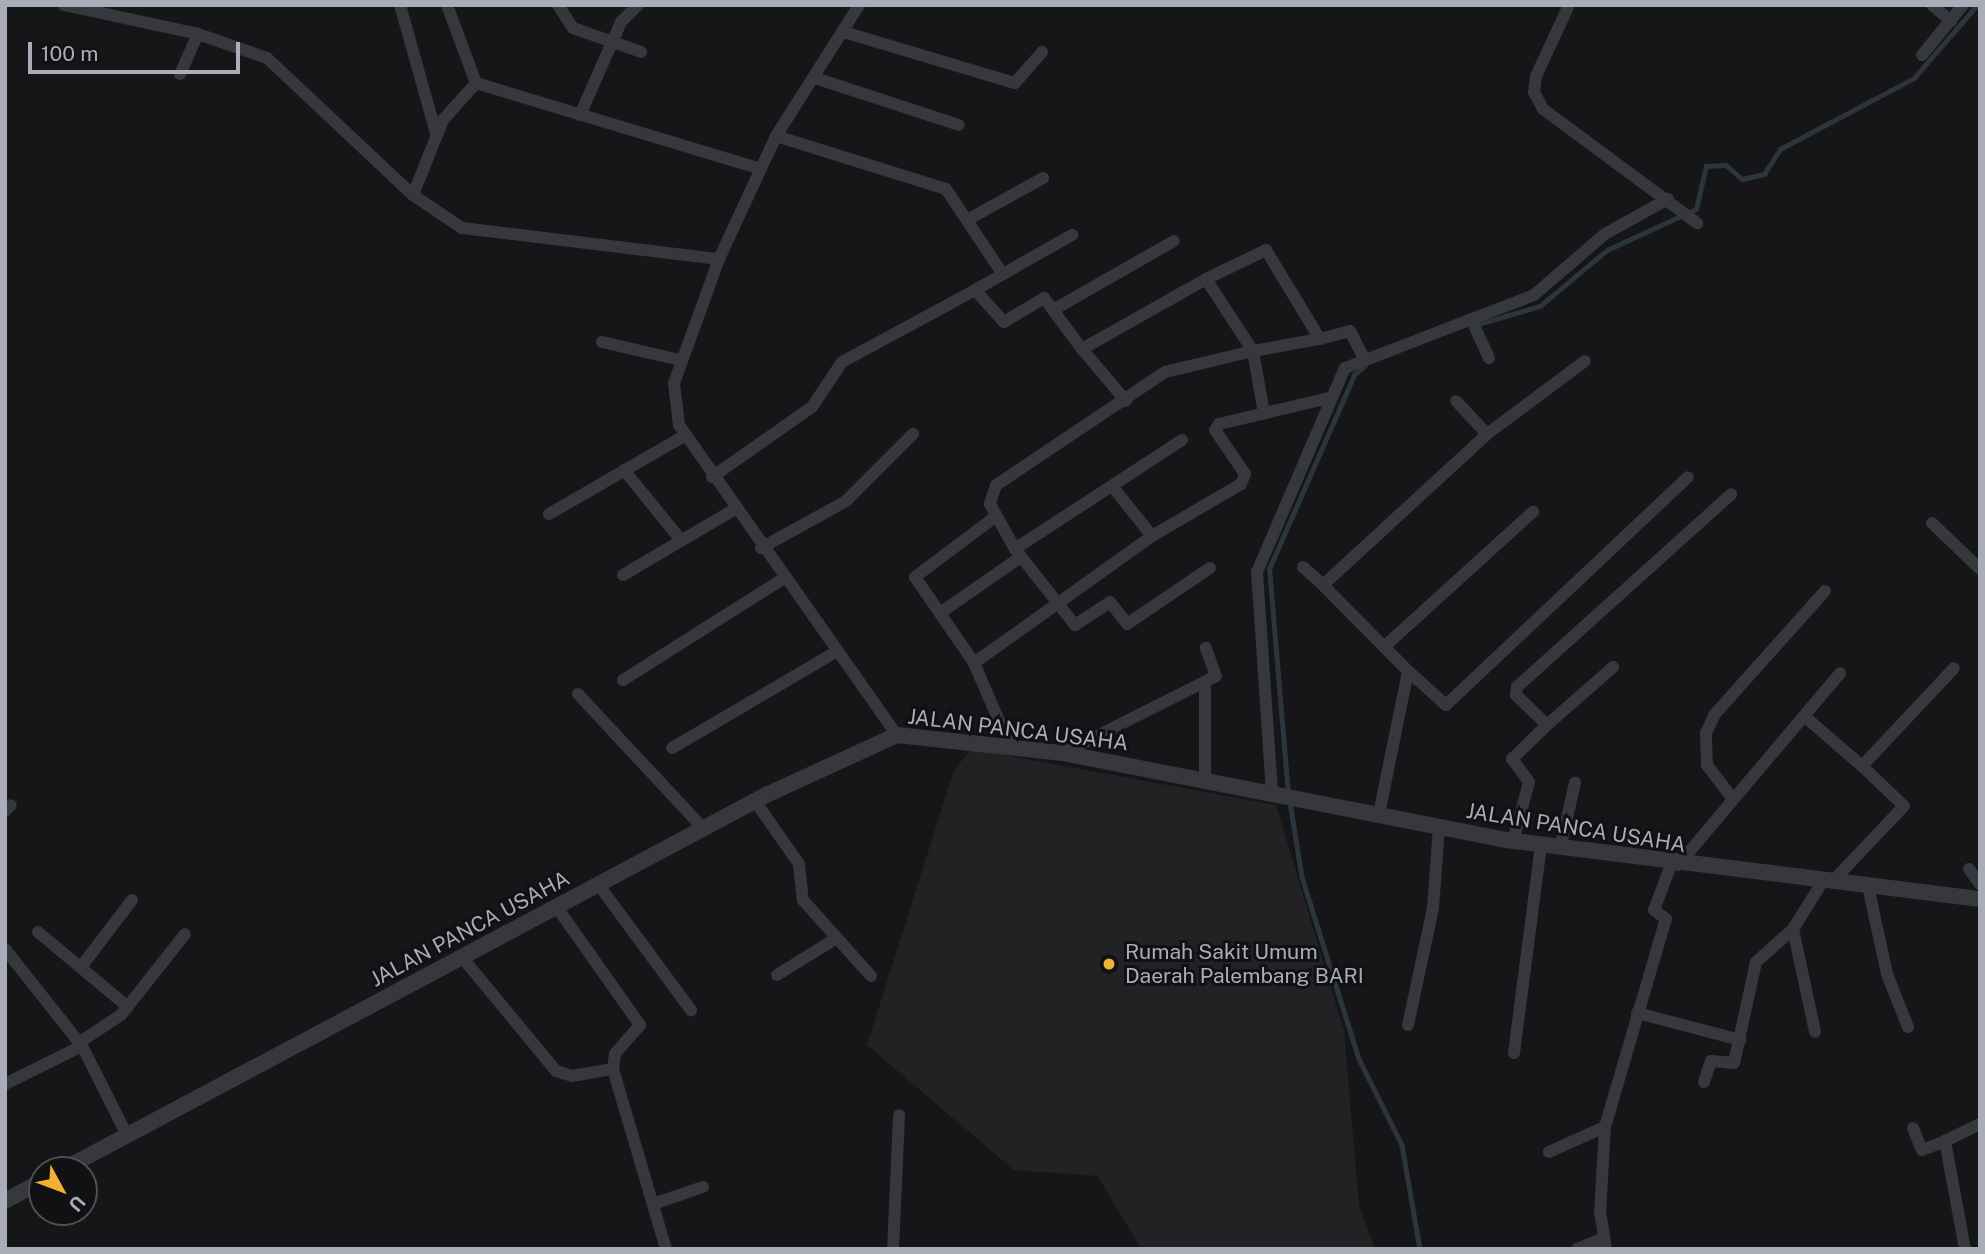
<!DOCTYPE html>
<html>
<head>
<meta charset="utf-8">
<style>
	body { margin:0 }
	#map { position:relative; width:1985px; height:1254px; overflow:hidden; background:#161618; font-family:"Public Sans",sans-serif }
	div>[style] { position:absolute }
	.built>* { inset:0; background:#222225 }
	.stream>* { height:4.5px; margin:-2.25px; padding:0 2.25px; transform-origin:2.25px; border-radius:2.25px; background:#2c353c }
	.minor>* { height:12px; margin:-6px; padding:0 6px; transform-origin:6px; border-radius:6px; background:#37383d }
	.tertiary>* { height:16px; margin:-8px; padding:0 8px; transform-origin:8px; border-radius:8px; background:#37383d }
	.dots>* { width:19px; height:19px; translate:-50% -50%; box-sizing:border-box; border:4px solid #111113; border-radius:50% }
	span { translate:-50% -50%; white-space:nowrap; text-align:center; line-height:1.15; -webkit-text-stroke:6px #111113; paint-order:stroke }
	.street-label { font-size:21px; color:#a8adb8 }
	.poi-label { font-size:21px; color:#a8adb8 }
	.left { translate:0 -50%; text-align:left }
	.frame { position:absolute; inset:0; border:7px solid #a8adb8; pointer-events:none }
	.north { position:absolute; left:28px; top:1156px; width:70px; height:70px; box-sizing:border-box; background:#111113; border:2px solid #4d4f55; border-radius:50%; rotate:131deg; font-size:19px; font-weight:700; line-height:28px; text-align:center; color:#a8adb8 }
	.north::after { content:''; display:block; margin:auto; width:24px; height:32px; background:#f2b134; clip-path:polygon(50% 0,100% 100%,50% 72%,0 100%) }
	.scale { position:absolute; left:28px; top:42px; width:212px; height:32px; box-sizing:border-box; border:4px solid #a8adb8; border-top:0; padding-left:9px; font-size:21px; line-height:24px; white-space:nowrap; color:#a8adb8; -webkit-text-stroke:5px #111113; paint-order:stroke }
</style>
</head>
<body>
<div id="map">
	<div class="built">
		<div style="clip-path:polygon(971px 749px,1276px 805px,1344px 1031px,1359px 1205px,1375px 1249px,1141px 1249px,1098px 1176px,1014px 1170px,867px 1045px,954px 770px)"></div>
	</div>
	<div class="stream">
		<div style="left:1475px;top:325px;width:68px;rotate:-16.3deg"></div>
		<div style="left:1540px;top:306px;width:87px;rotate:-39.9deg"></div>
		<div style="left:1607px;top:250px;width:98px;rotate:-24.7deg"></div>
		<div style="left:1696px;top:209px;width:44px;rotate:-76.9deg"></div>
		<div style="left:1706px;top:166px;width:20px;rotate:-3deg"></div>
		<div style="left:1726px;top:165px;width:21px;rotate:41deg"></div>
		<div style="left:1742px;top:179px;width:23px;rotate:-13deg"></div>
		<div style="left:1764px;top:174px;width:30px;rotate:-57deg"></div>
		<div style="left:1780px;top:149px;width:152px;rotate:-27.9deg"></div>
		<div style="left:1914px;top:78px;width:96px;rotate:-49.2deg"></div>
		<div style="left:1288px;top:794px;width:226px;rotate:-94.8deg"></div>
		<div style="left:1269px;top:569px;width:212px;rotate:-66.3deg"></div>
		<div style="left:1354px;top:375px;width:15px;rotate:-42deg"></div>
		<div style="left:1290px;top:802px;width:76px;rotate:80.9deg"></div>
		<div style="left:1302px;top:877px;width:191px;rotate:72.6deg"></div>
		<div style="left:1359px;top:1059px;width:96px;rotate:63.4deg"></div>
		<div style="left:1402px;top:1145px;width:106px;rotate:80.2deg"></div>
	</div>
	<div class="minor">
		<div style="left:64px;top:5px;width:137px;rotate:12.2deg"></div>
		<div style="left:198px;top:34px;width:73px;rotate:19.2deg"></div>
		<div style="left:267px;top:58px;width:200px;rotate:43.2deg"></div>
		<div style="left:413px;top:195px;width:59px;rotate:34deg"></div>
		<div style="left:462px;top:228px;width:259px;rotate:6.9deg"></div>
		<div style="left:719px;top:259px;width:132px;rotate:109.9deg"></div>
		<div style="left:674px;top:383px;width:42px;rotate:83.2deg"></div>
		<div style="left:679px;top:425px;width:379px;rotate:54.9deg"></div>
		<div style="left:400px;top:5px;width:133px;rotate:74.3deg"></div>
		<div style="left:447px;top:5px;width:83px;rotate:69.6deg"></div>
		<div style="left:558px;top:5px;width:27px;rotate:57deg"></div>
		<div style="left:573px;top:28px;width:72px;rotate:19.4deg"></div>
		<div style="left:1569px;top:5px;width:78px;rotate:114.9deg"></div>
		<div style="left:1536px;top:76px;width:16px;rotate:97deg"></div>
		<div style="left:1534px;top:92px;width:19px;rotate:62deg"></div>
		<div style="left:1543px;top:109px;width:192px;rotate:36.5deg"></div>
		<div style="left:1932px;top:5px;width:25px;rotate:40deg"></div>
		<div style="left:847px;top:33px;width:175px;rotate:16.6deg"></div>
		<div style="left:1015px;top:83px;width:41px;rotate:-48.9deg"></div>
		<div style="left:1922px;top:55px;width:65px;rotate:-50.6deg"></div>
		<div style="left:180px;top:74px;width:44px;rotate:-65.8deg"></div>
		<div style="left:815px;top:78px;width:151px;rotate:18.1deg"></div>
		<div style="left:580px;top:115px;width:102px;rotate:-66.2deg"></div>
		<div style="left:621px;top:22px;width:24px;rotate:-45deg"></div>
		<div style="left:776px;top:136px;width:178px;rotate:17.3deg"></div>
		<div style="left:946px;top:189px;width:101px;rotate:56.3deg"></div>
		<div style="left:413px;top:195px;width:81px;rotate:-68.2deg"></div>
		<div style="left:443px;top:120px;width:50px;rotate:-48.3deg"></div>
		<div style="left:476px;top:83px;width:297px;rotate:16.8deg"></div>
		<div style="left:967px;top:220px;width:87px;rotate:-28.9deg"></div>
		<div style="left:719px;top:259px;width:136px;rotate:-65.1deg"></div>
		<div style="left:776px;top:136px;width:155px;rotate:-57.6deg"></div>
		<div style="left:1206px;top:279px;width:67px;rotate:-25.8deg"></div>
		<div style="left:1266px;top:250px;width:104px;rotate:58.8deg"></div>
		<div style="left:1320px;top:339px;width:31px;rotate:-15deg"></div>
		<div style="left:1350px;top:331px;width:28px;rotate:63deg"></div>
		<div style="left:975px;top:290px;width:112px;rotate:-29.6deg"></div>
		<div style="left:1053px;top:310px;width:139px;rotate:-29.7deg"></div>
		<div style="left:1471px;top:319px;width:43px;rotate:65.2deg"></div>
		<div style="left:602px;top:342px;width:80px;rotate:13deg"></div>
		<div style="left:1082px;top:349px;width:68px;rotate:49.8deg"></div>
		<div style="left:1264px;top:413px;width:63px;rotate:-100.1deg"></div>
		<div style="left:1253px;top:351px;width:68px;rotate:-10.2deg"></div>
		<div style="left:1487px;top:434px;width:122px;rotate:-36.7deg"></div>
		<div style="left:1182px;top:440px;width:199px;rotate:146.9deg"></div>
		<div style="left:1015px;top:549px;width:97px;rotate:51.7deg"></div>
		<div style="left:1075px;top:625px;width:42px;rotate:-33.3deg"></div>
		<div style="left:1110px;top:602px;width:28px;rotate:52deg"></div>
		<div style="left:1127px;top:624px;width:100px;rotate:-34deg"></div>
		<div style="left:624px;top:470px;width:89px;rotate:50.9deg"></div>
		<div style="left:712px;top:477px;width:122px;rotate:-35deg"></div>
		<div style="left:812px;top:407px;width:54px;rotate:-56.3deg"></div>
		<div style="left:842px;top:362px;width:151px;rotate:-28.4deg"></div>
		<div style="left:975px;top:290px;width:43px;rotate:47.8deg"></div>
		<div style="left:1004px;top:322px;width:47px;rotate:-31deg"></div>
		<div style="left:1044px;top:298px;width:64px;rotate:53.3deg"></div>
		<div style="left:1082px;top:349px;width:142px;rotate:-29.4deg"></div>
		<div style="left:1206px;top:279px;width:86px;rotate:56.9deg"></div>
		<div style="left:1253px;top:351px;width:90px;rotate:166.6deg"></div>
		<div style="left:1165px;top:372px;width:203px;rotate:146.2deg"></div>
		<div style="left:996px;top:485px;width:20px;rotate:108deg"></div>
		<div style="left:990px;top:504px;width:51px;rotate:60.9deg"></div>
		<div style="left:1112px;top:486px;width:64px;rotate:51.3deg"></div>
		<div style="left:549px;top:514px;width:156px;rotate:-30deg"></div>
		<div style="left:995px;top:517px;width:100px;rotate:143.1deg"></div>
		<div style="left:915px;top:577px;width:104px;rotate:55.5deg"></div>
		<div style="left:974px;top:663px;width:90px;rotate:66.6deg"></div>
		<div style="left:1932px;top:523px;width:66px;rotate:43.8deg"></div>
		<div style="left:761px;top:548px;width:97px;rotate:-28.9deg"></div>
		<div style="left:846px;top:501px;width:95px;rotate:-45deg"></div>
		<div style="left:1303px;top:567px;width:27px;rotate:42deg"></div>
		<div style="left:623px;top:575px;width:130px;rotate:-30.5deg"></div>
		<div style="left:940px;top:613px;width:98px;rotate:-34.7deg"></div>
		<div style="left:1385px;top:646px;width:200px;rotate:-42.2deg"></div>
		<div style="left:974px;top:663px;width:219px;rotate:-35.5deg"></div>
		<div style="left:1152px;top:536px;width:103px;rotate:-30.3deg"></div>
		<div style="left:1241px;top:484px;width:11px;rotate:-68deg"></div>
		<div style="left:1245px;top:474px;width:53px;rotate:-124.3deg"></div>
		<div style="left:1215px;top:430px;width:7px;rotate:-56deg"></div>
		<div style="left:1219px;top:424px;width:113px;rotate:-13.3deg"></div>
		<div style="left:1408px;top:671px;width:51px;rotate:41.8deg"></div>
		<div style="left:1446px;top:705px;width:332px;rotate:-43.3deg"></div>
		<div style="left:623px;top:680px;width:189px;rotate:-32.3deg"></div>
		<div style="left:578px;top:694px;width:183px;rotate:47deg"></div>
		<div style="left:1804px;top:716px;width:77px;rotate:40.8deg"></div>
		<div style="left:1547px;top:725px;width:88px;rotate:-41.3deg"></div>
		<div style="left:672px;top:748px;width:188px;rotate:-30.4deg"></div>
		<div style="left:1063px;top:753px;width:171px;rotate:-26.7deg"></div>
		<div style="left:1216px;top:676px;width:30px;rotate:-110deg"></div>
		<div style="left:1205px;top:779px;width:97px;rotate:-90deg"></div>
		<div style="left:1272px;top:792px;width:221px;rotate:-93.9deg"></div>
		<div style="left:1257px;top:572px;width:222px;rotate:-66.7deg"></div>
		<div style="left:1345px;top:368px;width:203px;rotate:-21.1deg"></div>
		<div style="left:1534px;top:295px;width:94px;rotate:-40.7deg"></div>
		<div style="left:1605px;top:234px;width:72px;rotate:-29.1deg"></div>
		<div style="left:1733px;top:799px;width:43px;rotate:-127.4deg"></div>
		<div style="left:1707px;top:765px;width:32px;rotate:-92deg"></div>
		<div style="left:1706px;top:733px;width:21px;rotate:-65deg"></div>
		<div style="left:1715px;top:714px;width:165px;rotate:-48.2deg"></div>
		<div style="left:755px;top:801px;width:77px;rotate:55.1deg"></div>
		<div style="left:799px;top:864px;width:36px;rotate:84deg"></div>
		<div style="left:803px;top:900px;width:102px;rotate:48.2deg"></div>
		<div style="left:5px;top:811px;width:8px;rotate:-45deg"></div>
		<div style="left:1379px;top:814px;width:146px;rotate:-78.5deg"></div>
		<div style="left:1408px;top:671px;width:121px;rotate:-134.7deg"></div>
		<div style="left:1323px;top:585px;width:223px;rotate:-42.6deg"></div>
		<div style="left:1487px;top:434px;width:45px;rotate:-133.2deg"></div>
		<div style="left:1513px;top:841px;width:61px;rotate:-74.8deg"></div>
		<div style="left:1529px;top:782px;width:29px;rotate:-126deg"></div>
		<div style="left:1512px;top:759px;width:49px;rotate:-44.2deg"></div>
		<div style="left:1547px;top:725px;width:43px;rotate:-135.9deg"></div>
		<div style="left:1516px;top:695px;width:8px;rotate:-83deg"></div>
		<div style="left:1517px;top:687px;width:288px;rotate:-42deg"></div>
		<div style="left:1560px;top:848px;width:67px;rotate:-77deg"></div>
		<div style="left:1678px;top:865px;width:251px;rotate:-49.8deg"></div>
		<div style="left:1969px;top:869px;width:19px;rotate:54deg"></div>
		<div style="left:1833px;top:881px;width:103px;rotate:-46.6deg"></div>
		<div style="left:1904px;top:806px;width:58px;rotate:-136.4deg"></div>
		<div style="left:1862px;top:766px;width:134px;rotate:-46.8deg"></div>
		<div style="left:598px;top:884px;width:157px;rotate:53.6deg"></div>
		<div style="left:1868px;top:886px;width:90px;rotate:77.8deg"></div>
		<div style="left:1887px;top:974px;width:57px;rotate:68.4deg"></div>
		<div style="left:556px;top:906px;width:146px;rotate:54.8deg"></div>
		<div style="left:640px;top:1025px;width:38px;rotate:131deg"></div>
		<div style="left:615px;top:1054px;width:15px;rotate:98deg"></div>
		<div style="left:1793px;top:929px;width:105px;rotate:77.9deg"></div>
		<div style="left:38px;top:932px;width:117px;rotate:39.8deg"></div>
		<div style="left:5px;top:949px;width:124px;rotate:51.6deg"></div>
		<div style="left:82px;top:1046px;width:100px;rotate:63.2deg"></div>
		<div style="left:461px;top:956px;width:149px;rotate:50.4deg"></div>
		<div style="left:556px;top:1071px;width:17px;rotate:17deg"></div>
		<div style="left:572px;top:1076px;width:42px;rotate:-9.7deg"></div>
		<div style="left:613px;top:1069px;width:188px;rotate:73.6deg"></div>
		<div style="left:81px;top:967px;width:84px;rotate:-52.7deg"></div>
		<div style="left:777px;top:975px;width:70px;rotate:-31.7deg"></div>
		<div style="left:1637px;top:1013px;width:107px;rotate:14.6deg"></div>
		<div style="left:1408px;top:1025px;width:120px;rotate:-77.9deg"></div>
		<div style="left:1433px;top:908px;width:82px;rotate:-85.8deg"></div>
		<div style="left:80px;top:1042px;width:49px;rotate:-33.4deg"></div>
		<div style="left:121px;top:1015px;width:103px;rotate:-51.7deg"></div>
		<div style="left:1514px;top:1053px;width:210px;rotate:-82.6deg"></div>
		<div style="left:1704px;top:1082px;width:22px;rotate:-72deg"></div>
		<div style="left:1711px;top:1061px;width:23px;rotate:5deg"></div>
		<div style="left:1734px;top:1063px;width:103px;rotate:-77.7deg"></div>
		<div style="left:1756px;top:962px;width:50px;rotate:-41.7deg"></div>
		<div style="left:1793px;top:929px;width:57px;rotate:-58deg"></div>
		<div style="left:5px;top:1084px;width:86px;rotate:-26.3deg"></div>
		<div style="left:1913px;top:1128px;width:24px;rotate:68deg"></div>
		<div style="left:1922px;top:1150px;width:25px;rotate:-21deg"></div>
		<div style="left:1549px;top:1152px;width:61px;rotate:-24.1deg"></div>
		<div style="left:653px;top:1204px;width:53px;rotate:-18.8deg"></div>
		<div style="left:893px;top:1249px;width:134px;rotate:-87.4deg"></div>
		<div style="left:1577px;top:1249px;width:27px;rotate:-22deg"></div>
		<div style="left:1606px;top:1249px;width:36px;rotate:-99deg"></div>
		<div style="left:1600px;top:1213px;width:86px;rotate:-86.7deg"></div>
		<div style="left:1605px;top:1127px;width:217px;rotate:-73.7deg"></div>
		<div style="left:1666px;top:919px;width:15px;rotate:-143deg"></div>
		<div style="left:1654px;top:910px;width:48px;rotate:-69.3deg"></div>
		<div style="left:1965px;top:1249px;width:110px;rotate:-100.5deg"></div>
		<div style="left:1945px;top:1141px;width:39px;rotate:-26deg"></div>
	</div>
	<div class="tertiary">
		<div style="left:62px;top:1170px;width:798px;rotate:-28.04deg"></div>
		<div style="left:766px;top:795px;width:144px;rotate:-24.6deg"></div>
		<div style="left:897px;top:735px;width:167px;rotate:6.2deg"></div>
		<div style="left:1063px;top:753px;width:451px;rotate:11.1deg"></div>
		<div style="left:1506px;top:840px;width:478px;rotate:7.1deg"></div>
		<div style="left:5px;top:1201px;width:42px;rotate:-28.4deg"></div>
	</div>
	<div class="dots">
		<div style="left:1109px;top:964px;background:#f2b134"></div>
	</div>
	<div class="street-label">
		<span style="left:1018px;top:730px;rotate:7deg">JALAN PANCA USAHA</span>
		<span style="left:1576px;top:828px;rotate:9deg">JALAN PANCA USAHA</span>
		<span style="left:470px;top:929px;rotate:-28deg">JALAN PANCA USAHA</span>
	</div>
	<div class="poi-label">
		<span class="left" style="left:1125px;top:964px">Rumah Sakit Umum<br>Daerah Palembang BARI</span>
	</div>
	<div class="frame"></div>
	<div class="north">U</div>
	<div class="scale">100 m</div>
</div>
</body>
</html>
